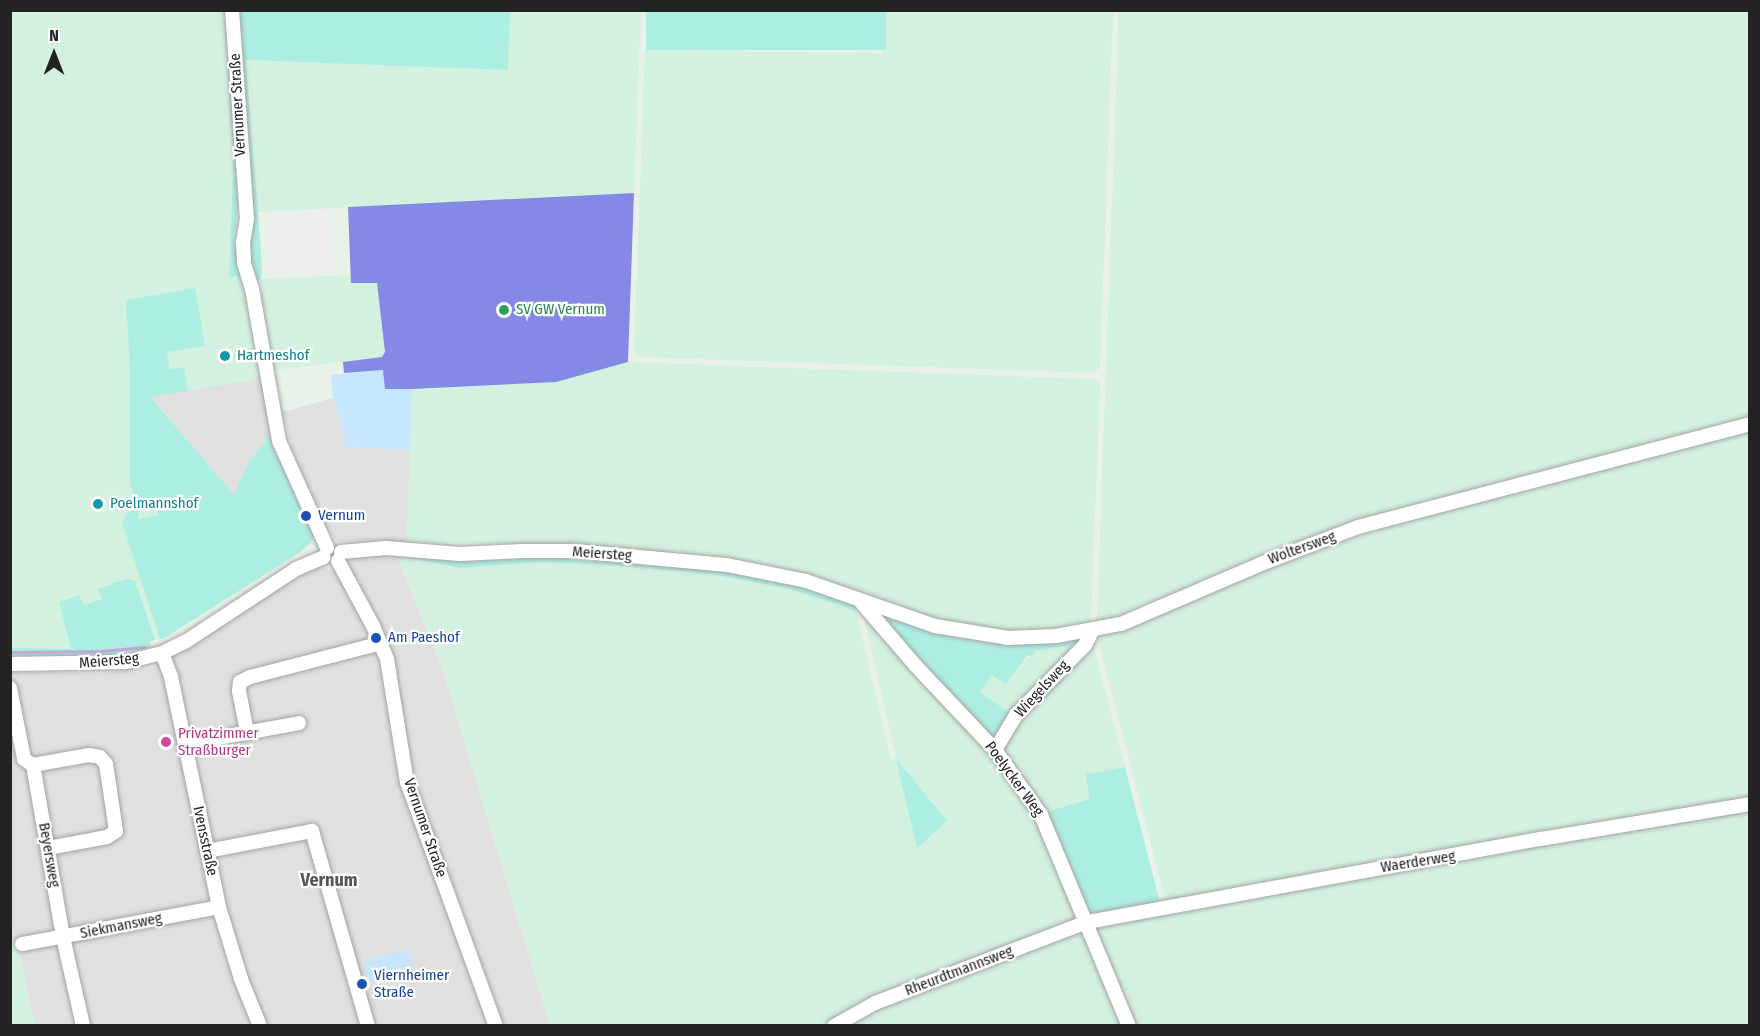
<!DOCTYPE html>
<html>
<head>
<meta charset="utf-8">
<style>
	body { margin:0 }
	#map { position:relative; width:1760px; height:1036px; overflow:hidden; background:#e9f2e8; font-family:"Fira Sans Condensed",sans-serif }
	div>[style] { position:absolute }
	.residential>* { inset:0; background:#e0e0df }
	.farmland>* { inset:0; background:#d3f1df }
	.grass>* { inset:0; background:#adeee3; transform-origin:0 0 }
	.park>* { inset:0; background:#c5e6fd }
	.pitch>* { inset:0; background:#8389e5 }
	.parking>* { inset:0; background:#eee; transform-origin:0 0 }
	.stream>* { height:3px; margin:-1.5px; padding:0 1.5px; transform-origin:1.5px; border-radius:1.5px; background:#c7a7e2 }
	.roads { filter:drop-shadow(0 0 2px #a3a3a3) drop-shadow(0 0 2px #a3a3a3) }
	.minor>* { height:14px; margin:-7px; padding:0 7px; transform-origin:7px; border-radius:7px; background:#fff }
	.dots>* { width:16px; height:16px; translate:-50% -50%; box-sizing:border-box; border:3px solid #fff; border-radius:50% }
	span { translate:-50% -50%; white-space:nowrap; text-align:center; line-height:1.15; -webkit-text-stroke:4.5px #fff; paint-order:stroke }
	.street-label { font-size:15px; color:#222 }
	.leisure-label { font-size:15px; color:#27864d }
	.left { translate:0 -50%; text-align:left }
	.culture-label { font-size:15px; color:#0d838f }
	.transit-label { font-size:15px; color:#164399 }
	.hotel-label { font-size:15px; color:#b23c85 }
	.quarter-label { font-size:18px; color:#555; font-weight:700 }
	.frame { position:absolute; inset:0; border:12px solid #222; pointer-events:none }
	.north { position:absolute; left:24px; top:24px; width:60px; height:60px; -webkit-text-stroke:4px #fff; paint-order:stroke; rotate:0deg; font-size:16px; font-weight:700; line-height:24px; text-align:center; color:#222 }
	.north::after { content:''; display:block; margin:auto; width:21px; height:27px; background:#222; clip-path:polygon(50% 0,100% 100%,50% 72%,0 100%) }
</style>
</head>
<body>
<div id="map">
	<div class="residential">
		<div style="clip-path:polygon(262px 378px,272px 433px,248px 463px,234px 496px,151px 396px)"></div>
		<div style="clip-path:polygon(333px 398px,344px 432px,343px 447px,410px 450px,407px 542px,336px 541px,326px 527px,294px 458px,282px 412px)"></div>
		<div style="clip-path:polygon(375px 555px,397px 556px,443px 671px,550px 1025px,35px 1025px,16px 941px,11px 941px,11px 672px,102px 673px,156px 667px,311px 568px,320px 566px,336px 572px,349px 558px)"></div>
	</div>
	<div class="farmland">
		<div style="clip-path:polygon(11px 11px,224px 11px,233px 170px,230px 277px,242px 276px,247px 290px,262px 378px,188px 391px,184px 367px,170px 369px,167px 352px,126px 300px,130px 372px,158px 516px,139px 519px,138px 510px,122px 522px,160px 639px,155px 640px,135px 580px,102px 599px,83px 605px,71px 649px,11px 648px)"></div>
		<div style="clip-path:polygon(510px 11px,641px 11px,634px 193px,257px 212px,250px 89px,247px 88px,246px 60px,507px 69px)"></div>
		<div style="clip-path:polygon(886px 11px,1113px 11px,1100px 367px,1094px 373px,639px 357px,634px 351px,645px 50px,884px 53px)"></div>
		<div style="clip-path:polygon(1119px 11px,1749px 11px,1749px 416px,1356px 521px,1263px 554px,1102px 622px,1097px 618px)"></div>
		<div style="clip-path:polygon(351px 275px,352px 283px,377px 283px,385px 353px,383px 357px,273px 370px,261px 294px,261px 279px)"></div>
		<div style="clip-path:polygon(628px 362px,1094px 379px,1100px 384px,1091px 620px,1086px 626px,1036px 633px,1006px 633px,936px 621px,812px 576px,760px 563px,709px 555px,569px 544px,407px 542px,412px 389px,556px 382px)"></div>
		<div style="clip-path:polygon(1749px 431px,1749px 1025px,1134px 1025px,1095px 931px,1099px 924px,1172px 902px,1165px 898px,1098px 640px,1102px 635px,1124px 630px,1263px 571px,1351px 538px,1409px 520px)"></div>
		<div style="clip-path:polygon(398px 557px,461px 568px,541px 562px,606px 565px,711px 574px,790px 589px,856px 611px,891px 760px,896px 758px,863px 613px,983px 745px,1037px 817px,1079px 914px,1075px 923px,873px 1001px,827px 1025px,550px 1025px,443px 671px)"></div>
		<div style="clip-path:polygon(1076px 644px,1077px 648px,1013px 715px,980px 692px,992px 675px,1006px 684px,1033px 651px)"></div>
		<div style="clip-path:polygon(1088px 646px,1094px 648px,1125px 767px,1086px 774px,1089px 799px,1043px 813px,1003px 754px,1003px 744px,1016px 721px)"></div>
		<div style="clip-path:polygon(1078px 930px,1087px 934px,1125px 1026px,845px 1026px,876px 1008px)"></div>
		<div style="clip-path:polygon(17px 949px,35px 1025px,11px 1025px,11px 950px)"></div>
	</div>
	<div class="grass">
		<div style="clip-path:polygon(224px 11px,228px 11px,239px 201px,234px 242px,242px 276px,229px 277px,233px 170px)"></div>
		<div style="clip-path:polygon(236px 11px,510px 11px,508px 70px,246px 60px,262px 266px,261px 279px,255px 282px,249px 264px)"></div>
		<div style="left:646px;top:11px;width:240px;height:39px"></div>
		<div style="clip-path:polygon(195px 288px,205px 346px,167px 352px,170px 369px,184px 367px,188px 391px,151px 397px,234px 495px,248px 463px,272px 433px,315px 532px,312px 542px,299px 553px,163px 639px,160px 639px,122px 522px,128px 512px,138px 510px,139px 519px,158px 515px,155px 498px,136px 502px,130px 483px,130px 372px,126px 300px)"></div>
		<div style="clip-path:polygon(523px 554px,569px 555px,758px 574px,854px 602px,856px 611px,790px 589px,711px 574px,606px 565px,541px 562px,461px 568px,397px 556px,484px 560px)"></div>
		<div style="clip-path:polygon(126px 579px,135px 580px,155px 640px,150px 641px,150px 649px,99px 656px,11px 656px,11px 648px,71px 649px,59px 602px,79px 595px,84px 605px,102px 599px,98px 589px)"></div>
		<div style="clip-path:polygon(887px 614px,923px 626px,1077px 638px,1081px 644px,1033px 651px,1035px 655px,1027px 656px,1006px 684px,992px 675px,980px 692px,1013px 715px,995px 739px,989px 739px,890px 629px,893px 626px,881px 620px)"></div>
		<div style="clip-path:polygon(896px 759px,947px 821px,917px 848px)"></div>
		<div style="clip-path:polygon(1125px 767px,1159px 899px,1155px 905px,1096px 916px,1086px 911px,1043px 813px,1089px 799px,1086px 774px)"></div>
	</div>
	<div class="park">
		<div style="clip-path:polygon(384px 370px,385px 389px,412px 389px,410px 450px,343px 447px,344px 432px,333px 398px,331px 375px)"></div>
		<div style="clip-path:polygon(409px 950px,413px 969px,368px 982px,363px 964px,371px 962px,370px 958px)"></div>
	</div>
	<div class="pitch">
		<div style="clip-path:polygon(634px 193px,628px 362px,556px 382px,412px 389px,385px 389px,383px 370px,344px 373px,343px 362px,382px 357px,385px 352px,377px 283px,351px 283px,348px 207px)"></div>
	</div>
	<div class="parking">
		<div style="left:330px;top:215px;width:55px;height:63px;rotate:87deg"></div>
	</div>
	<div class="stream">
		<div style="left:10px;top:652px;width:91px;rotate:-0.6deg"></div>
		<div style="left:101px;top:651px;width:43px;rotate:-5.3deg"></div>
	</div>
	<div class="roads">
		<div class="minor">
			<div style="left:232px;top:10px;width:209px;rotate:85.9deg"></div>
			<div style="left:247px;top:218px;width:24px;rotate:99deg"></div>
			<div style="left:243px;top:242px;width:21px;rotate:87deg"></div>
			<div style="left:244px;top:263px;width:27px;rotate:73deg"></div>
			<div style="left:252px;top:289px;width:154px;rotate:79.9deg"></div>
			<div style="left:279px;top:441px;width:117px;rotate:65.8deg"></div>
			<div style="left:341px;top:552px;width:45px;rotate:-5.1deg"></div>
			<div style="left:386px;top:548px;width:74px;rotate:4.6deg"></div>
			<div style="left:460px;top:554px;width:63px;rotate:-2.7deg"></div>
			<div style="left:523px;top:551px;width:52px"></div>
			<div style="left:575px;top:551px;width:153px;rotate:5.3deg"></div>
			<div style="left:727px;top:565px;width:81px;rotate:11.4deg"></div>
			<div style="left:806px;top:581px;width:137px;rotate:19.2deg"></div>
			<div style="left:935px;top:626px;width:74px;rotate:9.3deg"></div>
			<div style="left:1008px;top:638px;width:48px;rotate:-2.4deg"></div>
			<div style="left:1056px;top:636px;width:66px;rotate:-10.5deg"></div>
			<div style="left:1121px;top:624px;width:158px;rotate:-23.2deg"></div>
			<div style="left:1266px;top:562px;width:98px;rotate:-20.8deg"></div>
			<div style="left:1358px;top:527px;width:405px;rotate:-14.7deg"></div>
			<div style="left:338px;top:561px;width:74px;rotate:61.7deg"></div>
			<div style="left:373px;top:626px;width:36px;rotate:67deg"></div>
			<div style="left:387px;top:659px;width:125px;rotate:80.8deg"></div>
			<div style="left:407px;top:782px;width:260px;rotate:70deg"></div>
			<div style="left:861px;top:602px;width:83px;rotate:49.4deg"></div>
			<div style="left:915px;top:665px;width:117px;rotate:46.7deg"></div>
			<div style="left:995px;top:750px;width:80px;rotate:54.7deg"></div>
			<div style="left:1041px;top:815px;width:229px;rotate:67.4deg"></div>
			<div style="left:162px;top:653px;width:26px;rotate:69deg"></div>
			<div style="left:171px;top:677px;width:235px;rotate:78.2deg"></div>
			<div style="left:219px;top:907px;width:75px;rotate:73deg"></div>
			<div style="left:241px;top:979px;width:51px;rotate:68deg"></div>
			<div style="left:10px;top:664px;width:116px;rotate:-1deg"></div>
			<div style="left:126px;top:662px;width:37px;rotate:-14deg"></div>
			<div style="left:162px;top:653px;width:25px;rotate:-26deg"></div>
			<div style="left:185px;top:642px;width:133px;rotate:-33.3deg"></div>
			<div style="left:296px;top:569px;width:30px;rotate:-23deg"></div>
			<div style="left:10px;top:688px;width:72px;rotate:78.8deg"></div>
			<div style="left:24px;top:759px;width:11px;rotate:34deg"></div>
			<div style="left:33px;top:765px;width:175px;rotate:80.1deg"></div>
			<div style="left:63px;top:937px;width:91px;rotate:77.3deg"></div>
			<div style="left:247px;top:732px;width:42px;rotate:-101deg"></div>
			<div style="left:239px;top:691px;width:9px;rotate:-84deg"></div>
			<div style="left:240px;top:682px;width:11px;rotate:-27deg"></div>
			<div style="left:250px;top:677px;width:135px;rotate:-14.5deg"></div>
			<div style="left:185px;top:744px;width:116px;rotate:-10.4deg"></div>
			<div style="left:995px;top:750px;width:41px;rotate:-59deg"></div>
			<div style="left:1016px;top:715px;width:98px;rotate:-45.4deg"></div>
			<div style="left:1085px;top:645px;width:16px;rotate:-63deg"></div>
			<div style="left:33px;top:765px;width:57px;rotate:-10.1deg"></div>
			<div style="left:89px;top:755px;width:11px;rotate:10deg"></div>
			<div style="left:100px;top:757px;width:9px;rotate:49deg"></div>
			<div style="left:106px;top:764px;width:68px;rotate:81.5deg"></div>
			<div style="left:116px;top:831px;width:11px;rotate:146deg"></div>
			<div style="left:107px;top:837px;width:59px;rotate:169.3deg"></div>
			<div style="left:207px;top:851px;width:107px;rotate:-10.8deg"></div>
			<div style="left:312px;top:831px;width:203px;rotate:74deg"></div>
			<div style="left:22px;top:944px;width:200px;rotate:-10.6deg"></div>
			<div style="left:834px;top:1026px;width:47px;rotate:-29.3deg"></div>
			<div style="left:875px;top:1003px;width:227px;rotate:-20.9deg"></div>
			<div style="left:1087px;top:922px;width:462px;rotate:-10.4deg"></div>
			<div style="left:1541px;top:839px;width:212px;rotate:-9.5deg"></div>
		</div>
	</div>
	<div class="dots">
		<div style="left:504px;top:310px;background:#2e9e5b"></div>
		<div style="left:225px;top:356px;background:#0f9aa8"></div>
		<div style="left:98px;top:504px;background:#0f9aa8"></div>
		<div style="left:306px;top:516px;background:#1a4fb4"></div>
		<div style="left:376px;top:638px;background:#1a4fb4"></div>
		<div style="left:166px;top:742px;background:#d1479c"></div>
		<div style="left:362px;top:984px;background:#1a4fb4"></div>
	</div>
	<div class="street-label">
		<span style="left:238px;top:105px;rotate:-93deg">Vernumer Straße</span>
		<span style="left:1302px;top:548px;rotate:-20deg">Woltersweg</span>
		<span style="left:602px;top:554px;rotate:4deg">Meiersteg</span>
		<span style="left:109px;top:661px;rotate:-5deg">Meiersteg</span>
		<span style="left:1042px;top:689px;rotate:-47deg">Wiegelsweg</span>
		<span style="left:1014px;top:779px;rotate:54deg">Poelycker Weg</span>
		<span style="left:425px;top:828px;rotate:71deg">Vernumer Straße</span>
		<span style="left:205px;top:841px;rotate:78deg">Ivensstraße</span>
		<span style="left:49px;top:855px;rotate:80deg">Beyersweg</span>
		<span style="left:1418px;top:862px;rotate:-9deg">Waerderweg</span>
		<span style="left:121px;top:926px;rotate:-11deg">Siekmansweg</span>
		<span style="left:959px;top:971px;rotate:-21deg">Rheurdtmannsweg</span>
	</div>
	<div class="leisure-label">
		<span class="left" style="left:516px;top:310px">SV GW Vernum</span>
	</div>
	<div class="culture-label">
		<span class="left" style="left:237px;top:356px">Hartmeshof</span>
		<span class="left" style="left:110px;top:504px">Poelmannshof</span>
	</div>
	<div class="transit-label">
		<span class="left" style="left:318px;top:516px">Vernum</span>
		<span class="left" style="left:388px;top:638px">Am Paeshof</span>
		<span class="left" style="left:374px;top:984px">Viernheimer<br>Straße</span>
	</div>
	<div class="hotel-label">
		<span class="left" style="left:178px;top:742px">Privatzimmer<br>Straßburger</span>
	</div>
	<div class="quarter-label">
		<span style="left:329px;top:880px">Vernum</span>
	</div>
	<div class="frame"></div>
	<div class="north">N</div>
</div>
</body>
</html>
